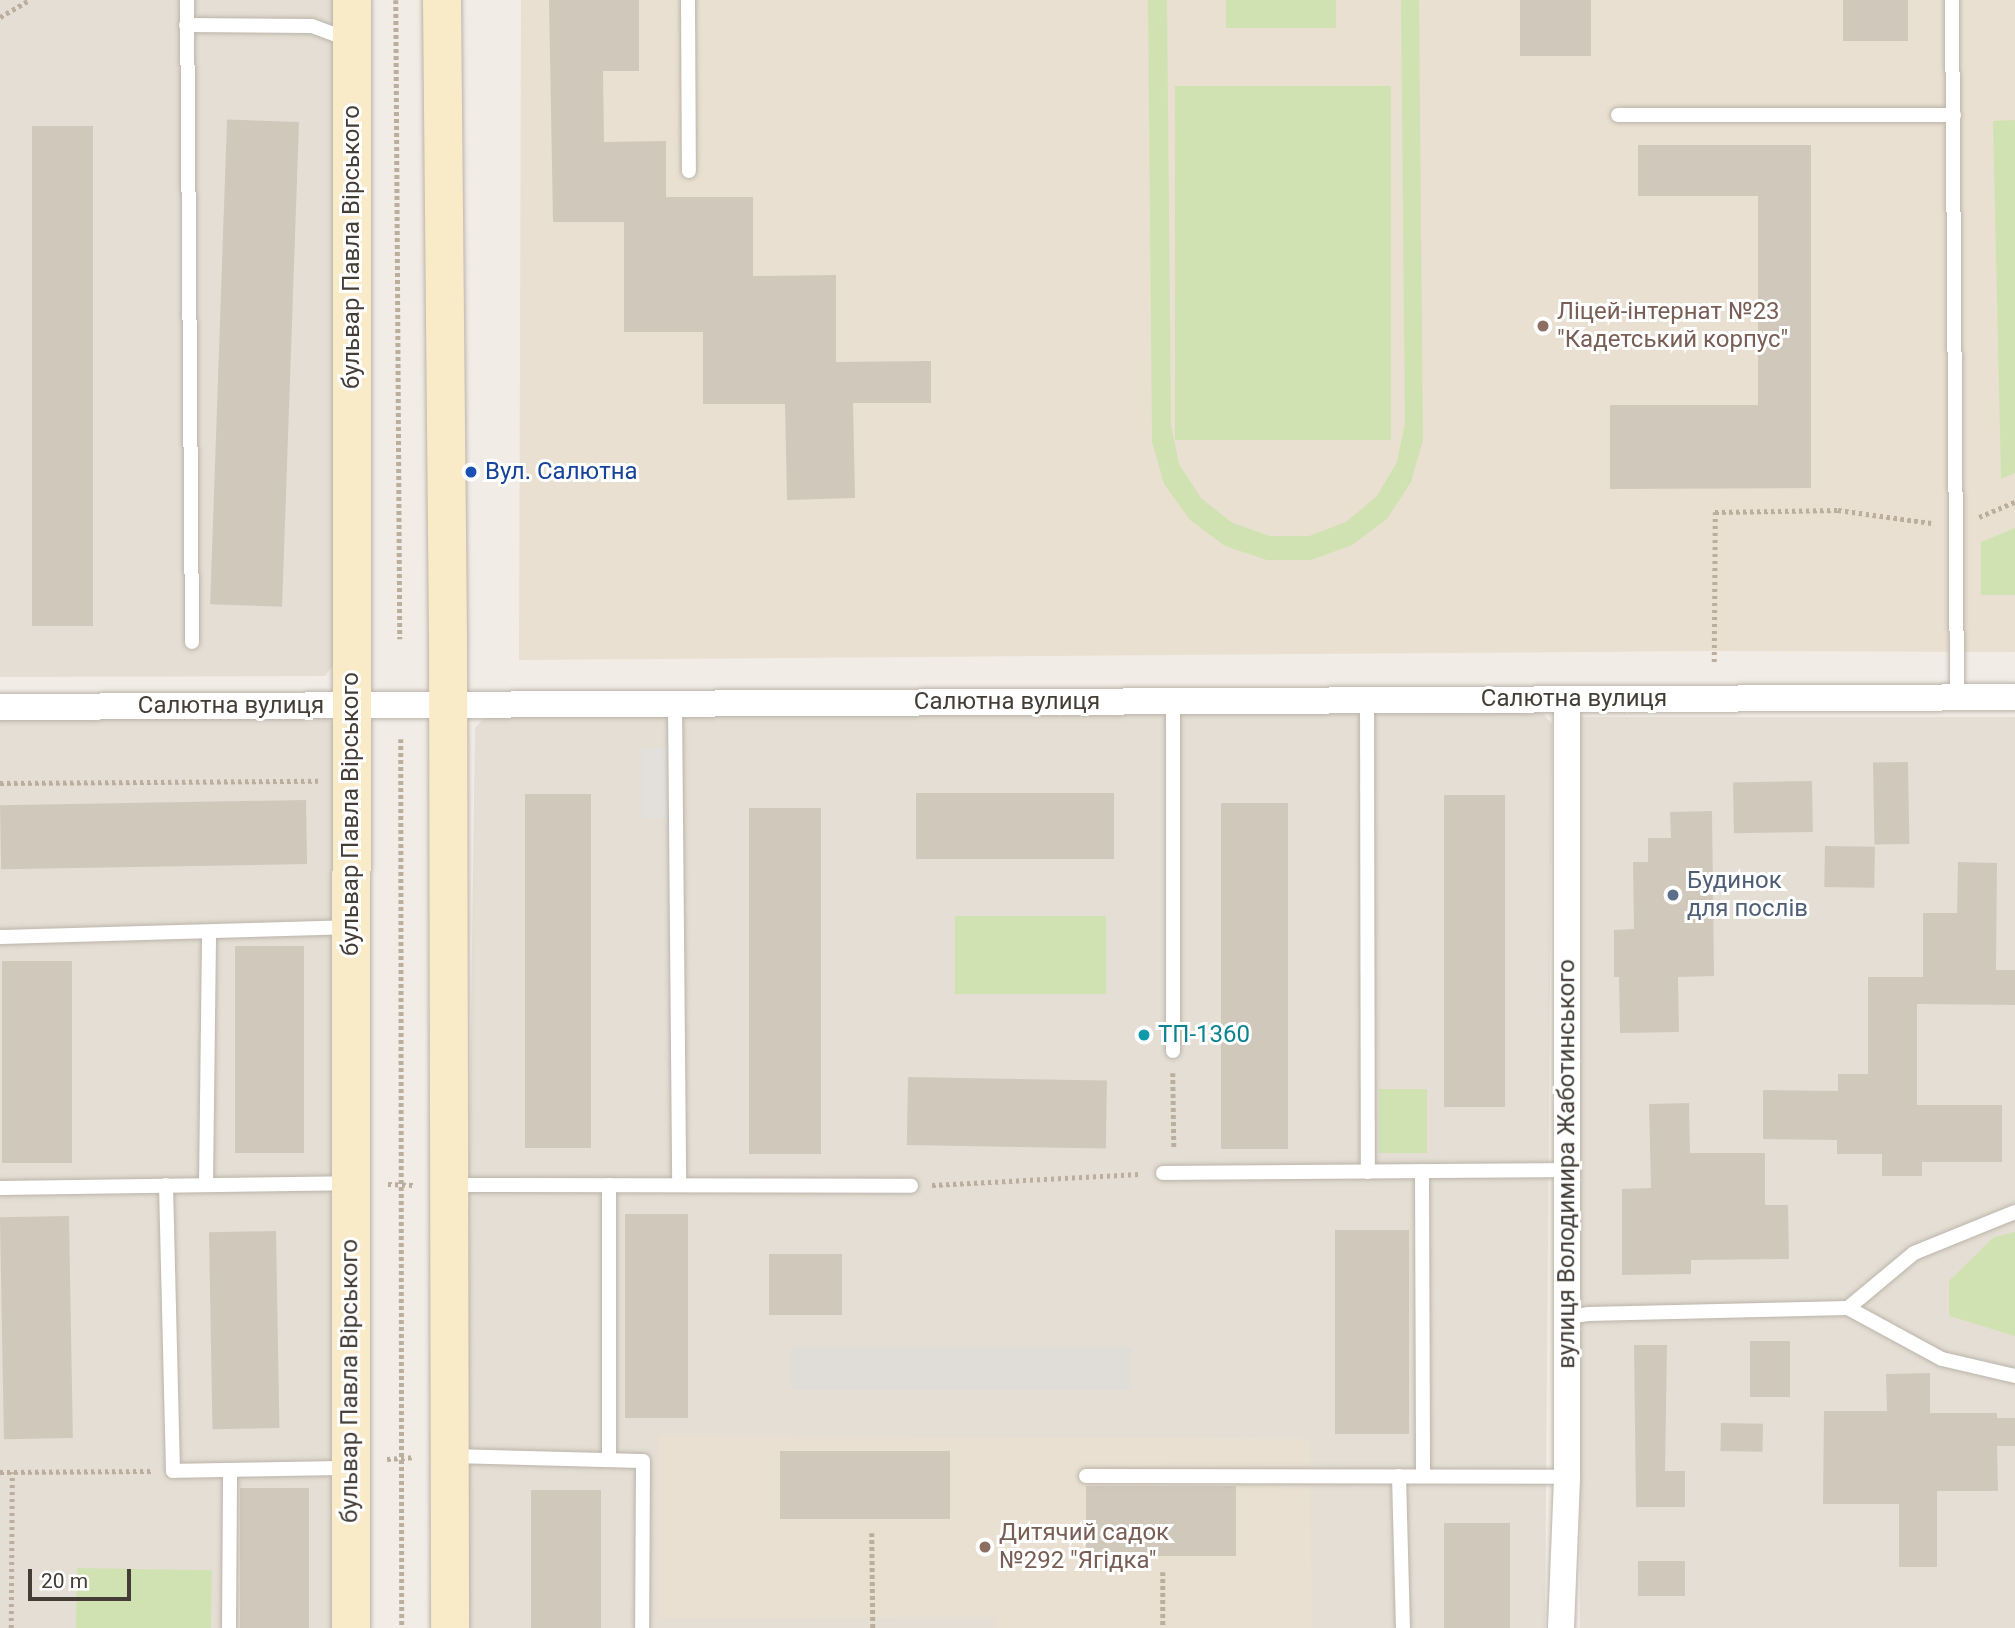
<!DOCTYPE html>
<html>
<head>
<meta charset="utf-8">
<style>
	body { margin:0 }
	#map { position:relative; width:2015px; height:1628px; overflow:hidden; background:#f1ede6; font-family:Roboto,sans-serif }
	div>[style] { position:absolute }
	.residential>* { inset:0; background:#e4ded4; transform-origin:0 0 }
	.industrial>* { inset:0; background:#e0dcd7; transform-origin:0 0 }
	.education>* { inset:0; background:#e9e0d1 }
	.green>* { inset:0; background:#d0e2b2; transform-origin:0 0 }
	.parking>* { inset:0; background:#e2e0dd; transform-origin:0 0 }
	.building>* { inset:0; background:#d1c8bc; transform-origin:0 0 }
	.path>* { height:4.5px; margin-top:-2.25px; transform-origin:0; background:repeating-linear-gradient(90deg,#bcae9c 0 3.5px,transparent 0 7px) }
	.roads { filter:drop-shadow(0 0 2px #bbb4a9) drop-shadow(0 0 2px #bbb4a9) }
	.lane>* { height:14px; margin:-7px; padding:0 7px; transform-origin:7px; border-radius:7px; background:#fff }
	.street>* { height:26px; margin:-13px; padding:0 13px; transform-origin:13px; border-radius:13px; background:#fff }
	.secondary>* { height:38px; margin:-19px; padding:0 19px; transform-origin:19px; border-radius:19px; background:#f9eac8 }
	.dots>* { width:19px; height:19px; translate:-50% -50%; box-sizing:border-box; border:4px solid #fff; border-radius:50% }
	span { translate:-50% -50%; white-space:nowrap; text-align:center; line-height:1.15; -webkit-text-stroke:6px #fff; paint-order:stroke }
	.street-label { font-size:24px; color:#433d36 }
	.education-label { font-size:24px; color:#785e54 }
	.left { translate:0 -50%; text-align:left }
	.transit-label { font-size:24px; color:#164399 }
	.service-label { font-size:24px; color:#4e5e75 }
	.culture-label { font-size:24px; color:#0d838f }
	.scale { position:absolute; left:28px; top:1569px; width:103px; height:32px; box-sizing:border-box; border:4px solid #433d36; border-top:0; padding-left:9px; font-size:21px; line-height:24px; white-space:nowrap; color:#433d36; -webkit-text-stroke:5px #fff; paint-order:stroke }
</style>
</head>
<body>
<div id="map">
	<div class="residential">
		<div style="clip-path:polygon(0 0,335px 0,340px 656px,325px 676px,0 677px)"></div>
		<div style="clip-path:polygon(1542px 713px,1552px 724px,1545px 1628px,463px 1628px,475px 728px,486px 716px)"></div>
		<div style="clip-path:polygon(327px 717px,338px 730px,338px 1628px,0 1628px,0 720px)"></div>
		<div style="left:2015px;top:717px;width:911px;height:435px;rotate:90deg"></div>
	</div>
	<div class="industrial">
		<div style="left:1131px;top:1347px;width:43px;height:340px;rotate:90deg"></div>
	</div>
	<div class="education">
		<div style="clip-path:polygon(521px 0,2015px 0,2015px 652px,1714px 651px,519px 660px)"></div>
		<div style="clip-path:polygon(658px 1436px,1310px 1439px,1312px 1628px,996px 1628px,995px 1617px,658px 1618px)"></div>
	</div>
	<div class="green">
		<div style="clip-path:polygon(1148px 0,1167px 0,1171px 425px,1179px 464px,1201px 498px,1231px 522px,1269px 536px,1309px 536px,1346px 522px,1377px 496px,1397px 462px,1405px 423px,1401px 0,1419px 0,1423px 440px,1411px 482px,1387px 519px,1352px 545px,1311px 560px,1267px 560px,1225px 546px,1190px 520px,1164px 484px,1152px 442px)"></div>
		<div style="left:1226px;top:0;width:110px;height:28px"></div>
		<div style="left:1391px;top:86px;width:354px;height:216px;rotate:90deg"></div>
		<div style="clip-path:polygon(2015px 120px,2015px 473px,2001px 479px,1993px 121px)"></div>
		<div style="clip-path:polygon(2015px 528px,2015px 595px,1981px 595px,1981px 542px)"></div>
		<div style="left:955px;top:916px;width:151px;height:78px"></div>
		<div style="left:1379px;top:1089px;width:48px;height:64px"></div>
		<div style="clip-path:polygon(2015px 1232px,2015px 1336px,1949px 1316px,1949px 1281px,1994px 1237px)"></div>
		<div style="left:77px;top:1568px;width:135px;height:60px;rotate:1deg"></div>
	</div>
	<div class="parking">
		<div style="left:642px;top:749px;width:33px;height:69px"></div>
	</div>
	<div class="building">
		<div style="clip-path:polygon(549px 0,639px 0,639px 71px,603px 71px,604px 142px,666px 141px,666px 197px,753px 197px,753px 276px,836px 275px,836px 362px,931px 361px,931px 403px,853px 403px,855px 498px,787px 500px,785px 404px,703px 404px,703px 332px,624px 332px,624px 222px,553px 222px)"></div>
		<div style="left:1520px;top:0;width:71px;height:56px"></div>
		<div style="left:1843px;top:0;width:65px;height:41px"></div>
		<div style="left:299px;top:122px;width:485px;height:72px;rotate:92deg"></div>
		<div style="left:32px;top:126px;width:61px;height:500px"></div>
		<div style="clip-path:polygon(1638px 145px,1811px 145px,1811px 488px,1610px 489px,1610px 405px,1758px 405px,1758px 196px,1638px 196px)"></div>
		<div style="left:1908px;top:762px;width:82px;height:35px;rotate:89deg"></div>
		<div style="left:1812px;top:781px;width:51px;height:79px;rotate:89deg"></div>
		<div style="left:916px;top:793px;width:198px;height:66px"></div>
		<div style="left:591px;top:794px;width:354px;height:66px;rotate:90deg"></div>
		<div style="left:1444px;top:795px;width:61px;height:312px"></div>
		<div style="left:306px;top:800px;width:64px;height:306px;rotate:89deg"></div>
		<div style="left:1221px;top:803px;width:67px;height:346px"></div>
		<div style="left:821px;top:808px;width:346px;height:72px;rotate:90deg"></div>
		<div style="clip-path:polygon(1712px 811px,1714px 976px,1678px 977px,1679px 1032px,1620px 1033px,1619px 977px,1614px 977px,1614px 930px,1634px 929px,1633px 862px,1648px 862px,1648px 838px,1671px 838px,1670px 812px)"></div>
		<div style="left:1825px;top:846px;width:50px;height:41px;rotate:1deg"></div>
		<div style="clip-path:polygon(1958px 862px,1997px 863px,1996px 970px,2015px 970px,2015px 1005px,1917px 1004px,1917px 1105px,2002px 1105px,2002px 1162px,1922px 1162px,1922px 1176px,1882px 1176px,1882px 1154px,1837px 1154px,1837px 1140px,1763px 1139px,1763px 1090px,1838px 1091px,1838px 1074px,1868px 1074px,1868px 977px,1923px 977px,1923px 913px,1957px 913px)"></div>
		<div style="left:235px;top:946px;width:69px;height:207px"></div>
		<div style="left:2px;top:961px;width:70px;height:202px"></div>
		<div style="left:908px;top:1077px;width:199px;height:68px;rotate:1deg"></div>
		<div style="clip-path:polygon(1689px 1103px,1690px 1153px,1765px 1153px,1765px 1205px,1788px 1205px,1789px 1259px,1691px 1260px,1691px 1274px,1622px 1275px,1622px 1189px,1651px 1188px,1649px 1104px)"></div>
		<div style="left:688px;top:1214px;width:204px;height:63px;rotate:90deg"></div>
		<div style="left:69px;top:1216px;width:222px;height:69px;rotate:89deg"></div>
		<div style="left:1335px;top:1230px;width:74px;height:204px"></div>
		<div style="left:276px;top:1231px;width:197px;height:67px;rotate:89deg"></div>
		<div style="left:769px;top:1254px;width:73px;height:61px"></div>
		<div style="left:1750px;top:1341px;width:40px;height:56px"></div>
		<div style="clip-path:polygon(1634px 1345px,1667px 1345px,1665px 1471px,1685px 1471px,1685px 1507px,1636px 1507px)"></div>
		<div style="clip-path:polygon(1930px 1373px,1930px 1413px,1997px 1413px,1997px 1418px,2015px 1418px,2015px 1446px,1997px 1446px,1998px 1491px,1937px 1491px,1937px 1567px,1899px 1567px,1899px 1504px,1823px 1504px,1824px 1411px,1887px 1411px,1886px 1374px)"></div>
		<div style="left:1721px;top:1423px;width:42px;height:28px;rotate:1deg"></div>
		<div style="left:780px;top:1451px;width:170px;height:68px"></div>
		<div style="left:1086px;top:1486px;width:150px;height:70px"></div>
		<div style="left:309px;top:1488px;width:140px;height:69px;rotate:90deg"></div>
		<div style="left:531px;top:1490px;width:70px;height:138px"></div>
		<div style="left:1444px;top:1523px;width:66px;height:105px"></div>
		<div style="left:1685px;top:1561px;width:35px;height:47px;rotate:90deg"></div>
	</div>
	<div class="path">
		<div style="left:396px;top:0;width:639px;rotate:89.64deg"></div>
		<div style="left:0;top:17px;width:34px;rotate:-30deg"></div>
		<div style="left:1979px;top:517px;width:39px;rotate:-23deg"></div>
		<div style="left:1714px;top:662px;width:150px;rotate:-89.6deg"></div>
		<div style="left:1715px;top:512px;width:123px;rotate:-0.9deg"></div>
		<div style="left:1838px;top:510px;width:94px;rotate:8deg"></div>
		<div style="left:401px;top:739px;width:889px;rotate:89.94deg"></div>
		<div style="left:0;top:783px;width:318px;rotate:-0.4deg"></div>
		<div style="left:1173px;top:1073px;width:75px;rotate:89.2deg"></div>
		<div style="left:388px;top:1184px;width:26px;rotate:2deg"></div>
		<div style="left:932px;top:1185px;width:208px;rotate:-3deg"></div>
		<div style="left:387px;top:1459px;width:26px;rotate:-4deg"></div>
		<div style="left:0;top:1472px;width:151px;rotate:-0.4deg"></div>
		<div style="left:872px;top:1533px;width:95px;rotate:89.4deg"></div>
		<div style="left:1163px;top:1572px;width:56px;rotate:90deg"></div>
		<div style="left:11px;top:1628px;width:156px;rotate:-89.6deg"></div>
	</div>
	<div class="roads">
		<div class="lane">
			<div style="left:187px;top:0;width:642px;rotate:89.55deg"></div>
			<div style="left:688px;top:0;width:171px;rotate:89.7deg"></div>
			<div style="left:1952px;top:0;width:697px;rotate:89.59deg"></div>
			<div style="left:186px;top:25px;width:126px;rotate:0.5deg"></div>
			<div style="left:312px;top:26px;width:40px;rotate:20.2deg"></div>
			<div style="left:1618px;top:115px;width:336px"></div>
			<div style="left:1367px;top:700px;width:472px;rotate:89.9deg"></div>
			<div style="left:1173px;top:701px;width:350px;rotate:90deg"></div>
			<div style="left:675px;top:704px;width:481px;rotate:89.5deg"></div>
			<div style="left:0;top:937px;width:349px;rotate:-1.6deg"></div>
			<div style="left:1422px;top:1171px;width:305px;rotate:89.8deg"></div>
			<div style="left:1163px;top:1173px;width:406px;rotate:-0.4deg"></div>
			<div style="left:206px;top:1184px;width:252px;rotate:-89.3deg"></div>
			<div style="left:166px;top:1185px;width:286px;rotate:88.6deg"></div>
			<div style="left:173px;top:1471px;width:175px;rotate:-1deg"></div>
			<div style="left:450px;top:1185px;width:461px;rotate:0.1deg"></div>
			<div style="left:609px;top:1185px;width:275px;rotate:90deg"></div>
			<div style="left:0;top:1188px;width:348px;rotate:-0.8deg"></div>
			<div style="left:1848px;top:1308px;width:86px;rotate:-39.8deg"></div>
			<div style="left:1914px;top:1253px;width:109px;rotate:-22.1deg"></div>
			<div style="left:1567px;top:1317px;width:21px;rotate:-8deg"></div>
			<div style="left:1588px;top:1314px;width:260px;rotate:-1.3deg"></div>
			<div style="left:1848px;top:1308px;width:107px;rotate:28.5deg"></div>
			<div style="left:1942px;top:1359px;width:75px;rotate:13.1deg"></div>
			<div style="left:450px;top:1456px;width:193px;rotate:1.5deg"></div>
			<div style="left:643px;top:1461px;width:167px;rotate:90.3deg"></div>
			<div style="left:1086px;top:1476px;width:481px;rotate:0.1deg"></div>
			<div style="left:1399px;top:1476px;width:152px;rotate:88.5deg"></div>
			<div style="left:229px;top:1628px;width:158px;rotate:-89.6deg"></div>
		</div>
		<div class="street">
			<div style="left:0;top:707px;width:2015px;rotate:-0.28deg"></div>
			<div style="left:1561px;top:1628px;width:151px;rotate:-87.7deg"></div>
			<div style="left:1567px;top:1477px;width:778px;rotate:-90deg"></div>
		</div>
		<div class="secondary">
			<div style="left:442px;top:0;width:639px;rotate:89.46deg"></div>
			<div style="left:448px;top:639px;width:989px;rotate:89.88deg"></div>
			<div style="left:351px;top:1628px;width:1628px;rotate:-89.96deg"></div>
		</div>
	</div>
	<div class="dots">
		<div style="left:1543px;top:326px;background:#8d6e63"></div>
		<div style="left:471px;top:472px;background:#1a4fb4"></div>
		<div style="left:1673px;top:895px;background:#5c6f8a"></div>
		<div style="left:1144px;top:1035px;background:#0f9aa8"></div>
		<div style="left:985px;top:1547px;background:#8d6e63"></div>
	</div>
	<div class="street-label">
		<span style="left:352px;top:247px;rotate:-90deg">бульвар Павла Вірського</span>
		<span style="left:1574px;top:699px">Салютна вулиця</span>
		<span style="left:1007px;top:702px">Салютна вулиця</span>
		<span style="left:231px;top:706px">Салютна вулиця</span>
		<span style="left:351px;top:814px;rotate:-90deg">бульвар Павла Вірського</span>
		<span style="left:1567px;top:1164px;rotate:-90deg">вулиця Володимира Жаботинського</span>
		<span style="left:350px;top:1381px;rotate:-90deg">бульвар Павла Вірського</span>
	</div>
	<div class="education-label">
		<span class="left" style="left:1557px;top:326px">Ліцей-інтернат №23<br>"Кадетський корпус"</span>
		<span class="left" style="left:999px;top:1547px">Дитячий садок<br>№292 "Ягідка"</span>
	</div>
	<div class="transit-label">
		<span class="left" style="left:485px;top:472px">Вул. Салютна</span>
	</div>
	<div class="service-label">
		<span class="left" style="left:1687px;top:895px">Будинок<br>для послів</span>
	</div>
	<div class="culture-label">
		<span class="left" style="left:1158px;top:1035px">ТП-1360</span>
	</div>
	<div class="scale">20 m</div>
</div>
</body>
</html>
